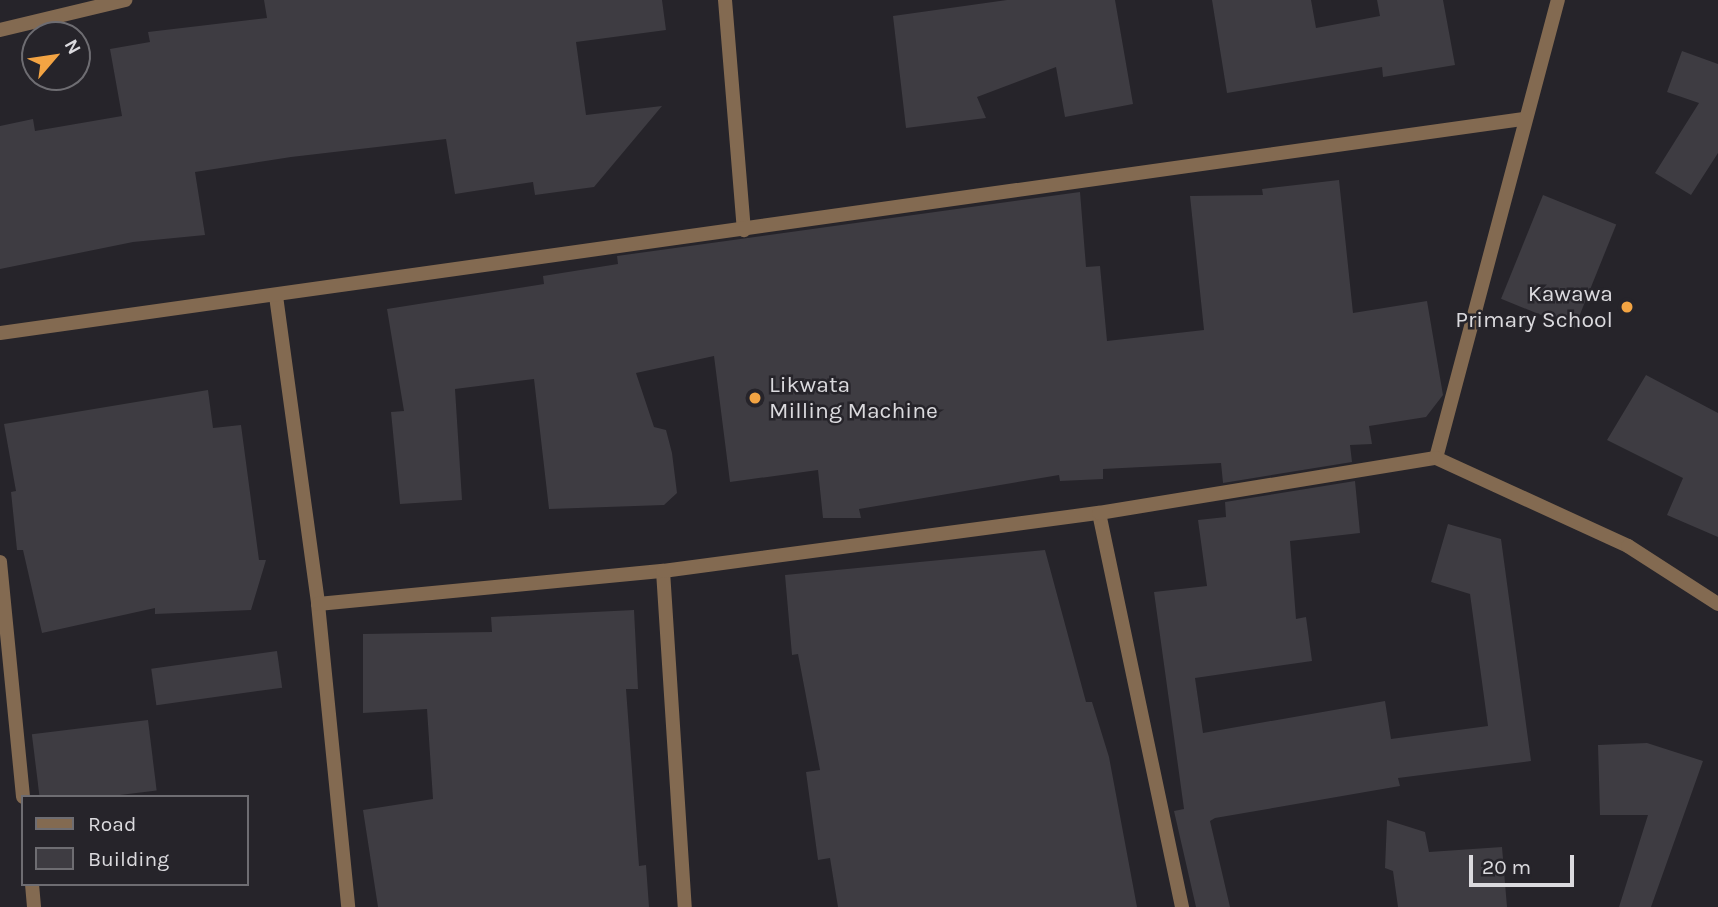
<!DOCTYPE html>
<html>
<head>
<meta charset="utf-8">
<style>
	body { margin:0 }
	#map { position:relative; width:1718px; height:907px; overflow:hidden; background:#26242a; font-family:Karla,sans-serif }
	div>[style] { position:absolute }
	.building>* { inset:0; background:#3e3c42; transform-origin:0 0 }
	.street>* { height:14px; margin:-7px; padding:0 7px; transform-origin:7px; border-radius:7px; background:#836a51 }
	.dots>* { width:19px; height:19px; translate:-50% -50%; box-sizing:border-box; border:4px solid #26242a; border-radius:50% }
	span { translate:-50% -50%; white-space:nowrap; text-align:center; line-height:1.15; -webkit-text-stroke:5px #26242a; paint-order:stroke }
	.poi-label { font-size:23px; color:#dbdade }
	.right { translate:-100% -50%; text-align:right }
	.left { translate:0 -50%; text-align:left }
	.legend { position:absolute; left:21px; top:795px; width:228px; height:91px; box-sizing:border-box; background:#26242a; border:2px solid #6e6d72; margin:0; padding:9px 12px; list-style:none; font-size:21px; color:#dbdade }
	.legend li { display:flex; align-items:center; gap:14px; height:35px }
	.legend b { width:35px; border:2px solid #6e6d72 }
	.north { position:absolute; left:21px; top:21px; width:70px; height:70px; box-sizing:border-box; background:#26242a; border:2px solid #6e6d72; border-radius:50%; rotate:61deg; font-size:19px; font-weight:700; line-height:28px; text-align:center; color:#dbdade }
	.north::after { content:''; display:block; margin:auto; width:24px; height:32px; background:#f3a443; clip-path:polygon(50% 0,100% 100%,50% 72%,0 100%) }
	.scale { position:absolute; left:1469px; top:855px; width:105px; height:32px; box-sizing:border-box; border:4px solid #dbdade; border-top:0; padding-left:9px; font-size:21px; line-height:24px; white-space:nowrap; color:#dbdade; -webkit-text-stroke:5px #26242a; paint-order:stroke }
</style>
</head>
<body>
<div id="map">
	<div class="building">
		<div style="clip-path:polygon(264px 0,662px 0,666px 30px,576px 42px,586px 115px,662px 106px,594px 187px,535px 195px,533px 182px,455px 194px,446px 139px,291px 157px,195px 172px,205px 235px,133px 242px,0 269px,0 126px,33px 119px,35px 131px,122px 116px,110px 49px,150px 42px,148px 32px,267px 18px)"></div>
		<div style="clip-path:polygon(1007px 0,1115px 0,1133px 104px,1065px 117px,1056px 67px,977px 97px,986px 118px,906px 128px,893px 16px)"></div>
		<div style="clip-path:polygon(1212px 0,1311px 0,1316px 28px,1380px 16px,1377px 0,1443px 0,1455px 65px,1383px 77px,1382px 67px,1227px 93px)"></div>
		<div style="clip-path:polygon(1682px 51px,1718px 64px,1718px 153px,1691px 195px,1655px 173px,1699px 103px,1667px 92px)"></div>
		<div style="clip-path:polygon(1339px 180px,1353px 313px,1427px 301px,1443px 395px,1426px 417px,1369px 426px,1372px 444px,1350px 445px,1352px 462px,1223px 483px,1221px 463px,1103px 469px,1103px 479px,1060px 481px,1059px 475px,859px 509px,861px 518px,823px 518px,818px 470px,730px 482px,714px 356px,636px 373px,654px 427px,666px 430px,672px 453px,677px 493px,664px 505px,549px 509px,534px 379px,455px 389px,462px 500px,400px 504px,391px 412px,404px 411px,387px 309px,544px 284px,543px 276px,618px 264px,617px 256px,1080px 192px,1086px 267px,1100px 266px,1107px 341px,1204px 330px,1190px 196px,1263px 195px,1262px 189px)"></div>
		<div style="left:1543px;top:195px;width:79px;height:112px;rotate:22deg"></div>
		<div style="clip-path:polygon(1646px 375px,1718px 413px,1718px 537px,1667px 515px,1683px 478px,1607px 440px)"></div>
		<div style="clip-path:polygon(208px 390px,213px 428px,241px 425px,259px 560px,266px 560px,251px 610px,155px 614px,155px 608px,42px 633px,23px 550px,17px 550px,11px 492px,16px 491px,4px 424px)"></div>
		<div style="clip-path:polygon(1355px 481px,1360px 533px,1290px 541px,1296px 619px,1306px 617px,1312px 661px,1195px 678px,1203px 733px,1385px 701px,1391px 739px,1488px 726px,1470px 594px,1431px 582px,1448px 524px,1501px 539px,1531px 761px,1398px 778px,1400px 786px,1215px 818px,1210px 821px,1230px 907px,1196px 907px,1174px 811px,1184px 809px,1154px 592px,1207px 586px,1198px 520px,1226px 517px,1225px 502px)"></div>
		<div style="clip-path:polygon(1045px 550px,1086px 702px,1092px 702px,1109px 757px,1137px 907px,838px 907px,830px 858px,818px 860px,806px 772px,820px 770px,798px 654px,792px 655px,785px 575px)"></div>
		<div style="clip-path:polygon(634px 610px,638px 689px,626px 689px,639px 866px,646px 865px,649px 907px,378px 907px,363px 810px,433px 799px,427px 709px,363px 713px,363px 634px,492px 632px,491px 617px)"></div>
		<div style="left:277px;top:651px;width:37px;height:127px;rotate:82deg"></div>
		<div style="left:148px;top:720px;width:71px;height:117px;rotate:83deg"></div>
		<div style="clip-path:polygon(1647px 743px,1703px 761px,1651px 907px,1619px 907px,1648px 815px,1600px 815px,1598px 745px)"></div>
		<div style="clip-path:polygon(1387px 820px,1425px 832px,1429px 852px,1502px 847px,1507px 907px,1398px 907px,1393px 871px,1385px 868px)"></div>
	</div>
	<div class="street">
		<div style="left:725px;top:0;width:231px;rotate:85.3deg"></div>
		<div style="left:0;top:30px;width:129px;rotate:-13.5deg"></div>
		<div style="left:276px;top:296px;width:311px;rotate:82.2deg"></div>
		<div style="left:318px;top:604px;width:304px;rotate:84.3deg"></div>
		<div style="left:0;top:333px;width:1537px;rotate:-8deg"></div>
		<div style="left:1436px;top:458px;width:474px;rotate:-75.1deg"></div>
		<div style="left:1099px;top:513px;width:403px;rotate:78.1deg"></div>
		<div style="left:0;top:562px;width:236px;rotate:84.4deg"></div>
		<div style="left:663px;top:571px;width:337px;rotate:86.3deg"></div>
		<div style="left:318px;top:604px;width:347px;rotate:-5.5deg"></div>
		<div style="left:663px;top:571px;width:440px;rotate:-7.6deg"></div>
		<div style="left:1099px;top:513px;width:341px;rotate:-9.3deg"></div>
		<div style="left:1436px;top:458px;width:211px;rotate:24.6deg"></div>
		<div style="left:1628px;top:546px;width:107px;rotate:32.8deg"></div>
		<div style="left:32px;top:884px;width:23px;rotate:85deg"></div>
	</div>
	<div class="dots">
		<div style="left:1627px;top:307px;background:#f3a443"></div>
		<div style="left:755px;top:398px;background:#f3a443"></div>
	</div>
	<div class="poi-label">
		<span class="right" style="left:1613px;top:307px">Kawawa<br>Primary School</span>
		<span class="left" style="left:769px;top:398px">Likwata<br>Milling Machine</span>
	</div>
	<ul class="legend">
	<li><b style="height:9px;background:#836a51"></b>Road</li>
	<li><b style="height:19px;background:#3e3c42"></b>Building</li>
	</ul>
	<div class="north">N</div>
	<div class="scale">20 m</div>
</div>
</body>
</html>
